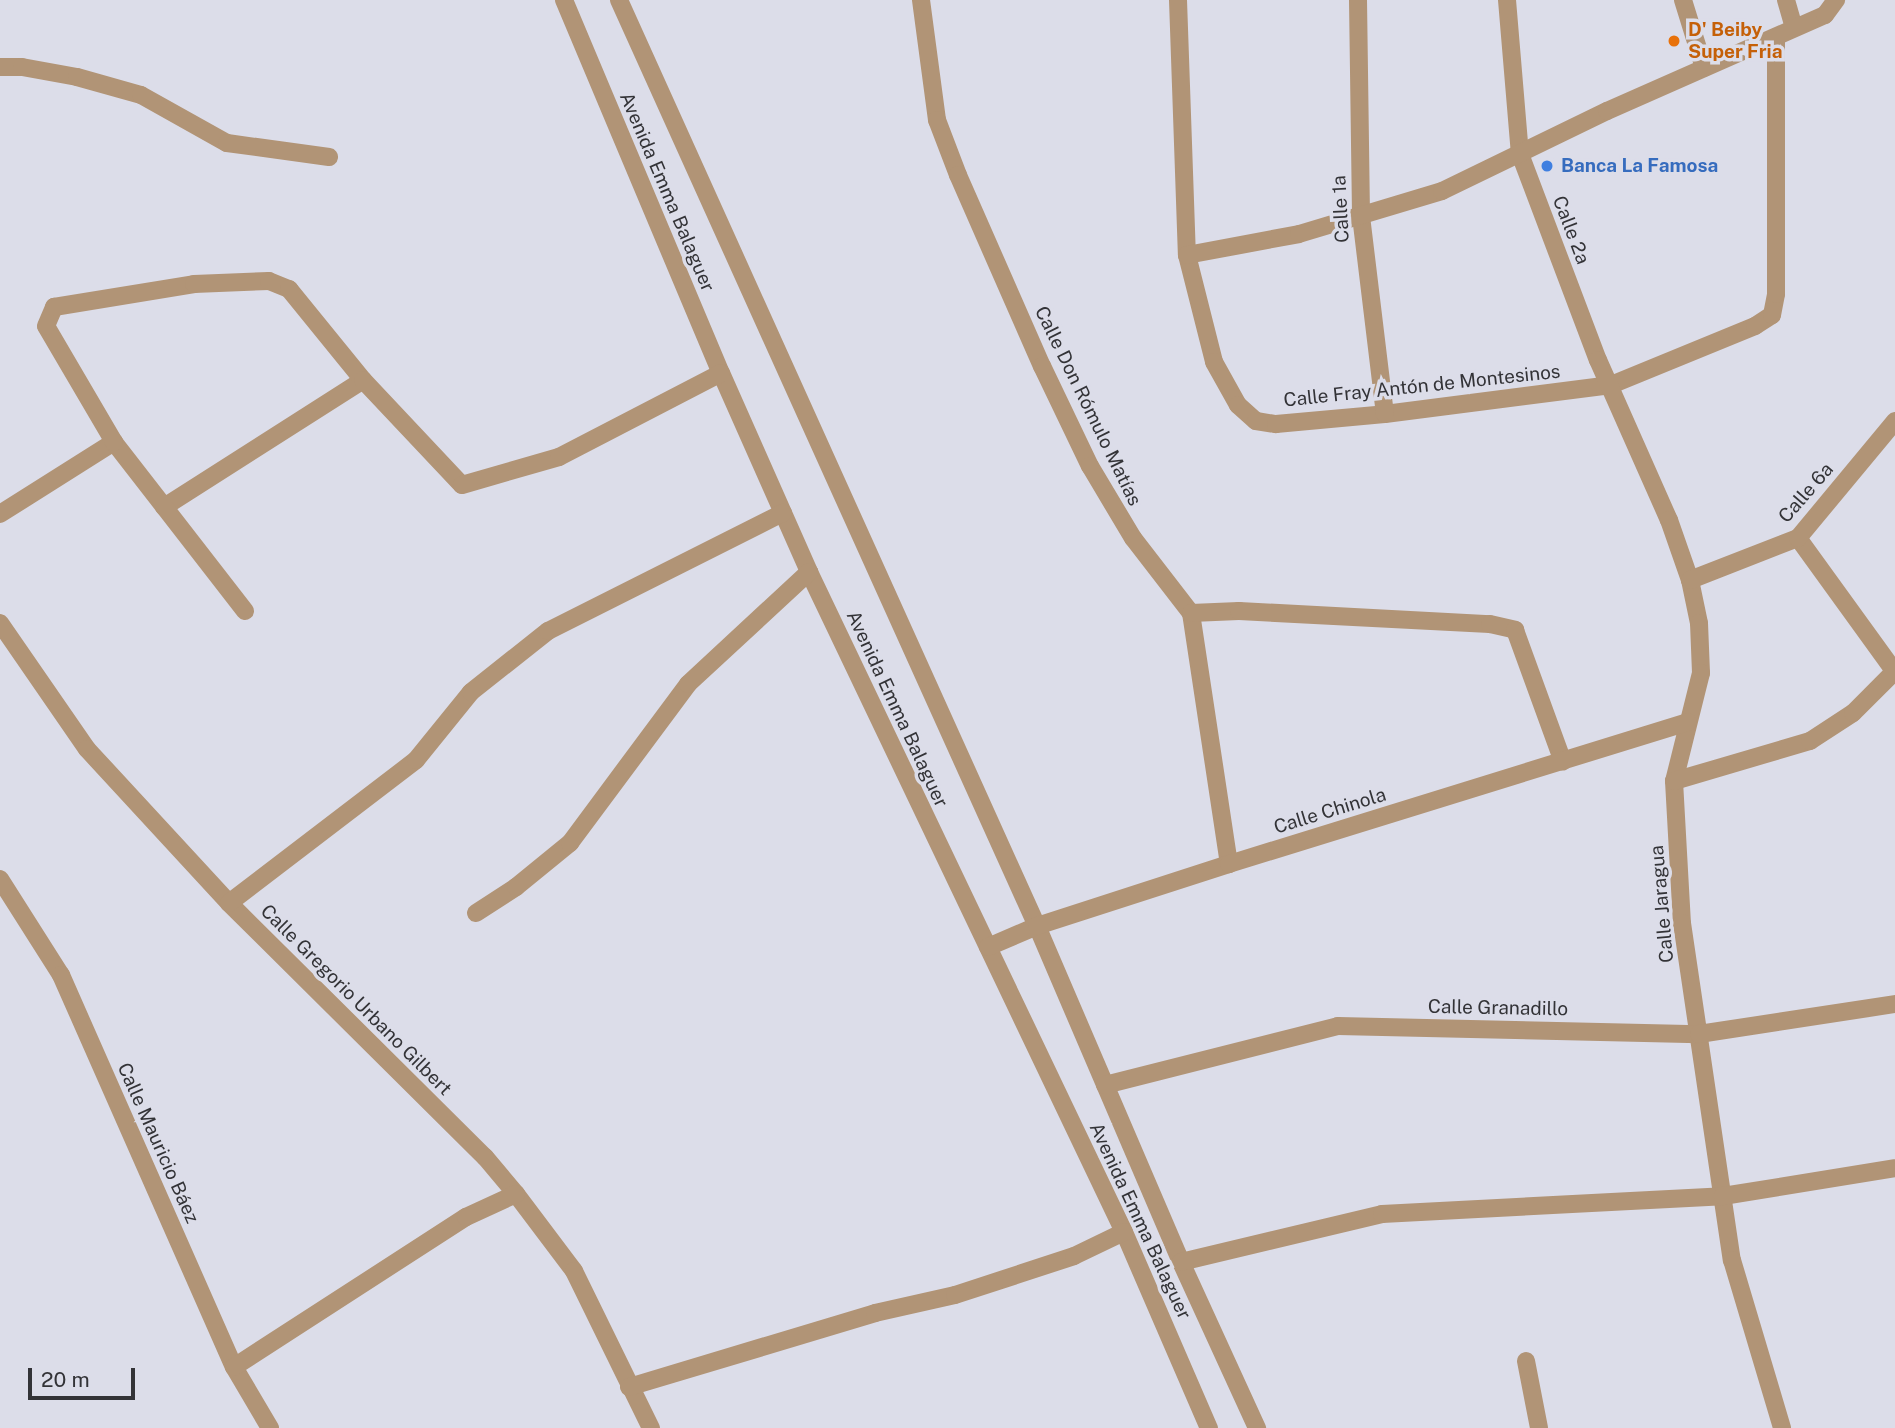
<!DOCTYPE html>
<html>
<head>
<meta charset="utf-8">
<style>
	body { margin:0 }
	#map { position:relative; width:1895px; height:1428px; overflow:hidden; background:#dcdde9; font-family:"Public Sans",sans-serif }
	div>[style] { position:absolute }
	.minor>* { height:18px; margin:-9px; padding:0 9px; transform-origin:9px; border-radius:9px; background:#b19476 }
	.dots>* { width:19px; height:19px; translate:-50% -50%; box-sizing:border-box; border:4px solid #dcdde9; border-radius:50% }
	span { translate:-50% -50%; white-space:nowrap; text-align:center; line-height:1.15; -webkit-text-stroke:7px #dcdde9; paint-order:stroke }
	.food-label { font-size:19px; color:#c56008; font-weight:700 }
	.left { translate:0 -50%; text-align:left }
	.shop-label { font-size:19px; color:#366cbe; font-weight:700 }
	.street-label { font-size:19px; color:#333337 }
	.scale { position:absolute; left:28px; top:1368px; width:107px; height:32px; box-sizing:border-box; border:4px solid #333337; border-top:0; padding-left:9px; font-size:21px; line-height:24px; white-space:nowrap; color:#333337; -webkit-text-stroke:5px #dcdde9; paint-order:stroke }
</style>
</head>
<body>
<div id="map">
	<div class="minor">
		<div style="left:564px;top:0;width:405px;rotate:67.2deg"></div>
		<div style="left:721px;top:373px;width:218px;rotate:66.1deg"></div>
		<div style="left:809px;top:572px;width:731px;rotate:64.49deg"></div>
		<div style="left:1124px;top:1232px;width:214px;rotate:66.6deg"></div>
		<div style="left:619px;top:0;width:1016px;rotate:65.71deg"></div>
		<div style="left:1037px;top:926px;width:366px;rotate:66.8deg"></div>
		<div style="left:1181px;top:1262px;width:183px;rotate:65.4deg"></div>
		<div style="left:921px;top:0;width:121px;rotate:82.4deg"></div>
		<div style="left:937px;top:120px;width:59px;rotate:69.1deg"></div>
		<div style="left:958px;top:175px;width:209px;rotate:66.3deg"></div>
		<div style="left:1042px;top:366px;width:111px;rotate:64.4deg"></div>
		<div style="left:1090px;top:466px;width:84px;rotate:59.2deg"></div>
		<div style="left:1133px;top:538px;width:95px;rotate:52.3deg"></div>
		<div style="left:1191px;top:613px;width:254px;rotate:81.4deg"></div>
		<div style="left:1178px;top:0;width:255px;rotate:88deg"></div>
		<div style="left:1187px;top:255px;width:110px;rotate:75.8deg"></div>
		<div style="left:1214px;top:362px;width:49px;rotate:60.8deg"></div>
		<div style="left:1238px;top:405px;width:24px;rotate:42deg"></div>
		<div style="left:1256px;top:421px;width:20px;rotate:9deg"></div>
		<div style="left:1276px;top:424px;width:109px;rotate:-5.2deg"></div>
		<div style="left:1385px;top:414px;width:228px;rotate:-7.3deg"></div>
		<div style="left:1611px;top:385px;width:156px;rotate:-22.3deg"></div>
		<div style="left:1755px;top:326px;width:20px;rotate:-33deg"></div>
		<div style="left:1772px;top:315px;width:21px;rotate:-79deg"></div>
		<div style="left:1776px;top:294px;width:257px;rotate:-90deg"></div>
		<div style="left:1358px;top:0;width:216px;rotate:89.2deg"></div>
		<div style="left:1361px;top:216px;width:199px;rotate:83.1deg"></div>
		<div style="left:1507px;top:0;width:155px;rotate:85.2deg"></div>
		<div style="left:1520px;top:154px;width:220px;rotate:69.3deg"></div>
		<div style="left:1598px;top:360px;width:175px;rotate:66.1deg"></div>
		<div style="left:1669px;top:520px;width:64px;rotate:70.7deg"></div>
		<div style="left:1690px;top:580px;width:44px;rotate:78.2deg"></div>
		<div style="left:1699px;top:623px;width:50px;rotate:87.7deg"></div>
		<div style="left:1701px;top:673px;width:111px;rotate:104deg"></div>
		<div style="left:1674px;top:781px;width:142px;rotate:86.8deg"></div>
		<div style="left:1682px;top:923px;width:341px;rotate:81.6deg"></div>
		<div style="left:1732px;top:1260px;width:175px;rotate:73.4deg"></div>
		<div style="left:1683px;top:0;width:71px;rotate:72.8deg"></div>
		<div style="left:1786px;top:0;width:29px;rotate:74deg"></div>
		<div style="left:0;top:67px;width:22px"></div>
		<div style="left:22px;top:67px;width:56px;rotate:10.3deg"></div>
		<div style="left:77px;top:77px;width:66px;rotate:15.7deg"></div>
		<div style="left:141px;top:95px;width:98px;rotate:29.2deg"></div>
		<div style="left:227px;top:143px;width:103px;rotate:7.8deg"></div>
		<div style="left:1187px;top:255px;width:114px;rotate:-10.6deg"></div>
		<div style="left:1299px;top:234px;width:149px;rotate:-16.7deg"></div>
		<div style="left:1442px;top:191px;width:183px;rotate:-25.9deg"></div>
		<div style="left:1607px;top:111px;width:238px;rotate:-23.8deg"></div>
		<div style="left:1825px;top:15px;width:19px;rotate:-54deg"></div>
		<div style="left:164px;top:507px;width:236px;rotate:-32.5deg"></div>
		<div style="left:0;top:514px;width:135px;rotate:-32.3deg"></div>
		<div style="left:1798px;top:538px;width:165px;rotate:54.1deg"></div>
		<div style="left:1690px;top:580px;width:116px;rotate:-21.3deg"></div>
		<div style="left:1798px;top:538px;width:152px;rotate:-50.3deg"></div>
		<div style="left:245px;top:611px;width:214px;rotate:-127.8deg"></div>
		<div style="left:114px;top:442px;width:134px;rotate:-120.4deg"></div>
		<div style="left:46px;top:326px;width:21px;rotate:-67deg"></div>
		<div style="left:54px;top:307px;width:142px;rotate:-9.3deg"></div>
		<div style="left:194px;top:284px;width:75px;rotate:-2.3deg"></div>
		<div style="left:269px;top:281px;width:22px;rotate:22deg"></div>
		<div style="left:289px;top:289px;width:117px;rotate:50.9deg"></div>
		<div style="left:363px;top:380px;width:144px;rotate:46.7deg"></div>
		<div style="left:462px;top:485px;width:101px;rotate:-16.1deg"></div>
		<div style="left:559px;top:457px;width:182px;rotate:-27.4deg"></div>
		<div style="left:1191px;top:613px;width:48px;rotate:-2.4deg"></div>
		<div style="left:1239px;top:611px;width:251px;rotate:3deg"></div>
		<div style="left:1490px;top:624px;width:26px;rotate:13deg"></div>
		<div style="left:1515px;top:630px;width:140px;rotate:70deg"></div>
		<div style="left:0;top:623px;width:153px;rotate:55.4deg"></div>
		<div style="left:87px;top:749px;width:209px;rotate:47.3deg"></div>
		<div style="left:229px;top:903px;width:361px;rotate:44.8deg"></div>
		<div style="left:485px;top:1157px;width:48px;rotate:50deg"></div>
		<div style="left:516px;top:1194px;width:96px;rotate:53deg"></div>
		<div style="left:574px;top:1271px;width:175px;rotate:63.9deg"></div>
		<div style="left:1674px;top:781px;width:142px;rotate:-16.4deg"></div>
		<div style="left:1810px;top:741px;width:51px;rotate:-33.1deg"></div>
		<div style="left:1853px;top:713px;width:58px;rotate:-45deg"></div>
		<div style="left:0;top:879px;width:114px;rotate:57.6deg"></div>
		<div style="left:61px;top:975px;width:428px;rotate:66.2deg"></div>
		<div style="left:234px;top:1367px;width:71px;rotate:59.5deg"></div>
		<div style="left:229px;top:903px;width:235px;rotate:-37.4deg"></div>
		<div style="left:416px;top:760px;width:87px;rotate:-51deg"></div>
		<div style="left:471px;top:692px;width:98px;rotate:-38.4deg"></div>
		<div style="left:548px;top:631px;width:263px;rotate:-26.7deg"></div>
		<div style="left:476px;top:913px;width:48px;rotate:-33deg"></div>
		<div style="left:516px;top:887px;width:70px;rotate:-39.2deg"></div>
		<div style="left:570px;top:843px;width:198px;rotate:-53.4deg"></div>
		<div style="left:688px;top:684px;width:165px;rotate:-42.8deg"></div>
		<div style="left:988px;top:947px;width:53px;rotate:-23.2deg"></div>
		<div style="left:1037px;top:926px;width:202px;rotate:-17.9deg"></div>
		<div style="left:1229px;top:864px;width:480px;rotate:-17.2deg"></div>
		<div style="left:1105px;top:1085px;width:240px;rotate:-14.2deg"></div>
		<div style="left:1338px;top:1026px;width:361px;rotate:1.3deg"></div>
		<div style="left:1699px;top:1034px;width:198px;rotate:-8.7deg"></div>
		<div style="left:1181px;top:1262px;width:207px;rotate:-13.4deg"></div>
		<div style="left:1382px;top:1214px;width:341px;rotate:-3deg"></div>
		<div style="left:1723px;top:1196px;width:174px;rotate:-9.2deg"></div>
		<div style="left:1526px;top:1361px;width:68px;rotate:79deg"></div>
		<div style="left:234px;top:1367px;width:276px;rotate:-32.9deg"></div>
		<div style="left:466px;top:1217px;width:55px;rotate:-24.7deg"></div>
		<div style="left:629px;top:1387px;width:257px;rotate:-16.7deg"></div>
		<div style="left:875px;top:1313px;width:82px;rotate:-12.7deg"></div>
		<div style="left:955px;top:1295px;width:125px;rotate:-18.1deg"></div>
		<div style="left:1074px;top:1256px;width:55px;rotate:-25.6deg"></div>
	</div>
	<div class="dots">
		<div style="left:1674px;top:41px;background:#e8710a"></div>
		<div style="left:1547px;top:166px;background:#3f7fe0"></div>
	</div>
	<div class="food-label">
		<span class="left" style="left:1688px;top:41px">D' Beiby<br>Super Fria</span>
	</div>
	<div class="shop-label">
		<span class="left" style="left:1561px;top:166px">Banca La Famosa</span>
	</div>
	<div class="street-label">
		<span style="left:667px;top:192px;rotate:67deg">Avenida Emma Balaguer</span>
		<span style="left:1341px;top:209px;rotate:-93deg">Calle 1a</span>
		<span style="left:1571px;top:230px;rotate:69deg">Calle 2a</span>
		<span style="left:1422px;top:386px;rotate:-6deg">Calle Fray Antón de Montesinos</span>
		<span style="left:1088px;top:406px;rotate:64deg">Calle Don Rómulo Matías</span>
		<span style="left:1806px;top:493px;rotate:-49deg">Calle 6a</span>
		<span style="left:897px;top:709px;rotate:65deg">Avenida Emma Balaguer</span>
		<span style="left:1330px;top:811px;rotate:-17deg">Calle Chinola</span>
		<span style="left:1662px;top:904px;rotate:-95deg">Calle Jaragua</span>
		<span style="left:356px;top:1000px;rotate:45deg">Calle Gregorio Urbano Gilbert</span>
		<span style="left:1498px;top:1008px;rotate:1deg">Calle Granadillo</span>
		<span style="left:158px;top:1143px;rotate:66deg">Calle Mauricio Báez</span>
		<span style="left:1140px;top:1221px;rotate:65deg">Avenida Emma Balaguer</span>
	</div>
	<div class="scale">20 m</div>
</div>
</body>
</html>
